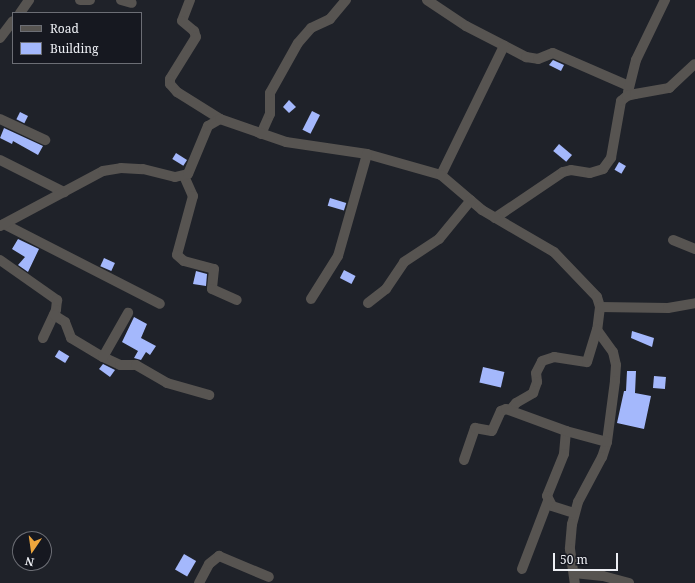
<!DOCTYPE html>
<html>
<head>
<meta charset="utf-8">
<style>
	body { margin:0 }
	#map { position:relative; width:695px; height:583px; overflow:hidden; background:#1f2229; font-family:"Noto Serif",serif }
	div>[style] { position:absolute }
	.building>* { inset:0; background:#a4b8fc; transform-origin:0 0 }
	.minor>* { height:10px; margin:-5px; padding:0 5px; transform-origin:5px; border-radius:5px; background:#575451 }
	span { translate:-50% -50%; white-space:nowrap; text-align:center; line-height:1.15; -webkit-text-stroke:4px #161820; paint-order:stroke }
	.legend { position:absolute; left:12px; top:12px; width:130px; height:52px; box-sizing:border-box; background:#161820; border:1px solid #6c6e75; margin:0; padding:5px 7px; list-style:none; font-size:12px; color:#edeff4 }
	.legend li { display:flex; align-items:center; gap:8px; height:20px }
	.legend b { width:20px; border:1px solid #6c6e75 }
	.north { position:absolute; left:12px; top:531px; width:40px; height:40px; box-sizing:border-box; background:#161820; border:1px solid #6c6e75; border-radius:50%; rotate:193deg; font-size:11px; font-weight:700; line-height:16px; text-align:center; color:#edeff4 }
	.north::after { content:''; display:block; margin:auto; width:14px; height:18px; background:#efa73d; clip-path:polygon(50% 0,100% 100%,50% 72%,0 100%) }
	.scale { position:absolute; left:553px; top:553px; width:65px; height:18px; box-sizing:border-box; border:2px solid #edeff4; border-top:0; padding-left:5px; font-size:12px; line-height:14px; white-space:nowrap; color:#edeff4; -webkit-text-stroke:3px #161820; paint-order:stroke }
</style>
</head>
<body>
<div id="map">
	<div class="building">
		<div style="clip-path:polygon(553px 60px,564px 65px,561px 71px,549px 65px)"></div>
		<div style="clip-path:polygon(289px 100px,296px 107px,289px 113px,283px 107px)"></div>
		<div style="left:312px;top:111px;width:9px;height:21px;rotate:27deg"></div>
		<div style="left:20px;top:112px;width:9px;height:8px;rotate:27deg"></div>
		<div style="clip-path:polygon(4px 128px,43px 146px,38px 155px,13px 141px,12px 144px,0 138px)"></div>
		<div style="left:559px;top:144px;width:17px;height:9px;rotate:40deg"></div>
		<div style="left:176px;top:153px;width:13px;height:7px;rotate:32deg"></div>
		<div style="left:619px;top:162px;width:8px;height:9px;rotate:30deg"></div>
		<div style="left:330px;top:198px;width:17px;height:8px;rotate:17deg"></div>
		<div style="clip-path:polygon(18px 239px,39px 249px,28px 272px,18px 265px,25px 257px,12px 249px)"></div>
		<div style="left:104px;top:258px;width:12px;height:9px;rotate:24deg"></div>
		<div style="left:344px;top:270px;width:13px;height:9px;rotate:27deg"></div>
		<div style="clip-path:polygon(196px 271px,207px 274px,206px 286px,193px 284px)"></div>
		<div style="clip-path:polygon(134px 317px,147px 324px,141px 338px,156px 346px,150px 355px,146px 352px,141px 360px,134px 358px,138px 351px,122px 342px)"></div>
		<div style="clip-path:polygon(632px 331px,654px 338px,652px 347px,631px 338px)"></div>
		<div style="left:59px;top:350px;width:12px;height:8px;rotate:31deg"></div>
		<div style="clip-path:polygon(103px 364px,115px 370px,110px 377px,99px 369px)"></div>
		<div style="left:483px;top:367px;width:22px;height:16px;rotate:13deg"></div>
		<div style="clip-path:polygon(627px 371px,636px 371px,635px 393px,651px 396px,644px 429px,617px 423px,624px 391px,626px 391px)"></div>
		<div style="left:654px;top:376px;width:12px;height:12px;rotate:5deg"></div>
		<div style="left:184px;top:554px;width:14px;height:18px;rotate:30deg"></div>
	</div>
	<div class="minor">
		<div style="left:80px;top:0;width:10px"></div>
		<div style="left:121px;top:0;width:11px;rotate:15deg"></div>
		<div style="left:190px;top:0;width:22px;rotate:111deg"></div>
		<div style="left:182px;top:21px;width:16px;rotate:40deg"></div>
		<div style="left:194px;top:31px;width:6px;rotate:72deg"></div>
		<div style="left:196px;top:37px;width:49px;rotate:121.8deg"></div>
		<div style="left:170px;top:79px;width:5px;rotate:90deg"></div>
		<div style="left:170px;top:84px;width:11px;rotate:49deg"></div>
		<div style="left:177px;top:92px;width:51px;rotate:32.1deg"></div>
		<div style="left:427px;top:0;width:47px;rotate:33.7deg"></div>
		<div style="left:466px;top:26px;width:68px;rotate:27.3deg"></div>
		<div style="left:526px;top:57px;width:12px;rotate:9deg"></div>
		<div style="left:538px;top:59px;width:16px;rotate:-22deg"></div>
		<div style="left:553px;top:53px;width:83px;rotate:23.5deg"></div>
		<div style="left:20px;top:13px;width:16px;rotate:-55deg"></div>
		<div style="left:0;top:38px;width:21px;rotate:-53deg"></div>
		<div style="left:628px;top:92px;width:33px;rotate:-76deg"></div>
		<div style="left:636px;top:60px;width:67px;rotate:-64.2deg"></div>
		<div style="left:0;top:119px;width:50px;rotate:25deg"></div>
		<div style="left:261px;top:134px;width:22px;rotate:-66deg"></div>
		<div style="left:270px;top:114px;width:21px;rotate:-90deg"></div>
		<div style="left:270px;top:93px;width:57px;rotate:-60.8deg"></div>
		<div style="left:298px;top:43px;width:20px;rotate:-49deg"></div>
		<div style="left:311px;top:28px;width:21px;rotate:-25deg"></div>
		<div style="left:330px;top:19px;width:25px;rotate:-50deg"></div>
		<div style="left:0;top:160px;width:72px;rotate:26.6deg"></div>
		<div style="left:441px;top:175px;width:144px;rotate:-64deg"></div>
		<div style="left:184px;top:176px;width:22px;rotate:66deg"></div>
		<div style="left:193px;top:196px;width:61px;rotate:105.2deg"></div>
		<div style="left:177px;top:255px;width:9px;rotate:41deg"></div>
		<div style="left:184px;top:261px;width:31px;rotate:15deg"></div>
		<div style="left:214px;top:269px;width:20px;rotate:96deg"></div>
		<div style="left:212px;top:289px;width:27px;rotate:24deg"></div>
		<div style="left:495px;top:218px;width:82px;rotate:-34.1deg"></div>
		<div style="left:563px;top:172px;width:8px;rotate:-14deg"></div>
		<div style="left:571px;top:170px;width:19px;rotate:9deg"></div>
		<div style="left:590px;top:173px;width:14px;rotate:-17deg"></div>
		<div style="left:603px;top:169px;width:14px;rotate:-54deg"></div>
		<div style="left:611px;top:158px;width:58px;rotate:-80deg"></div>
		<div style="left:621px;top:101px;width:8px;rotate:-40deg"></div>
		<div style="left:627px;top:96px;width:8px;rotate:-14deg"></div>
		<div style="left:635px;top:94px;width:35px;rotate:-10deg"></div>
		<div style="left:669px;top:88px;width:35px;rotate:-43deg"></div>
		<div style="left:4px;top:224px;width:175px;rotate:27.1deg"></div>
		<div style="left:0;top:226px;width:117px;rotate:-28.1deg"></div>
		<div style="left:103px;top:171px;width:18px;rotate:-9deg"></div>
		<div style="left:121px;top:168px;width:22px;rotate:3deg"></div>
		<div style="left:143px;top:169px;width:33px;rotate:14deg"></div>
		<div style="left:175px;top:177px;width:13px;rotate:-13deg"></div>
		<div style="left:188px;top:174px;width:52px;rotate:-67.4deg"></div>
		<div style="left:208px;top:126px;width:14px;rotate:-30deg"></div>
		<div style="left:220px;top:119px;width:70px;rotate:19.2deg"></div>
		<div style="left:286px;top:142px;width:82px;rotate:8.4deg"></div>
		<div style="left:367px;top:154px;width:77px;rotate:15.8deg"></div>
		<div style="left:441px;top:175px;width:54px;rotate:40.5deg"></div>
		<div style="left:482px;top:210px;width:83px;rotate:30.3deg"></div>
		<div style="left:554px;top:252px;width:62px;rotate:46.3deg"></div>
		<div style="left:597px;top:297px;width:10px;rotate:73deg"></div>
		<div style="left:600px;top:307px;width:23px;rotate:97deg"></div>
		<div style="left:597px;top:330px;width:27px;rotate:54deg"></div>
		<div style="left:613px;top:352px;width:13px;rotate:77deg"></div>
		<div style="left:616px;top:365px;width:16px;rotate:94deg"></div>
		<div style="left:615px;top:381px;width:62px;rotate:97.5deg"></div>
		<div style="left:607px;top:442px;width:16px;rotate:108deg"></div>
		<div style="left:602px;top:457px;width:51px;rotate:118.1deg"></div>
		<div style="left:578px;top:502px;width:23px;rotate:105deg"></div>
		<div style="left:572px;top:524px;width:25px;rotate:95deg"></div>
		<div style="left:570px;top:549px;width:34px;rotate:82deg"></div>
		<div style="left:673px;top:240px;width:24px;rotate:22deg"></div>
		<div style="left:0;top:260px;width:70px;rotate:35.1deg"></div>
		<div style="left:57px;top:300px;width:10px;rotate:96deg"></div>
		<div style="left:56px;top:310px;width:31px;rotate:115deg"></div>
		<div style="left:311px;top:299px;width:51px;rotate:-57.9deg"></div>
		<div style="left:338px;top:256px;width:106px;rotate:-74.1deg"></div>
		<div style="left:368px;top:303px;width:23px;rotate:-38deg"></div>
		<div style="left:386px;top:289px;width:32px;rotate:-56deg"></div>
		<div style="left:404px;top:262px;width:42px;rotate:-33.3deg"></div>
		<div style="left:439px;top:239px;width:50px;rotate:-50.6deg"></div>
		<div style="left:600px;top:307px;width:68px;rotate:0.8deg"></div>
		<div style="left:668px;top:308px;width:27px;rotate:-10deg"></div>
		<div style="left:54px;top:315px;width:13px;rotate:32deg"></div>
		<div style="left:65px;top:322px;width:17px;rotate:69deg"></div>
		<div style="left:71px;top:338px;width:37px;rotate:31deg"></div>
		<div style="left:103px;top:357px;width:19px;rotate:25deg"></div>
		<div style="left:120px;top:365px;width:16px"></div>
		<div style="left:136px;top:365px;width:36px;rotate:30deg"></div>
		<div style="left:167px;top:383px;width:44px;rotate:15.9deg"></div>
		<div style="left:103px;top:357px;width:51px;rotate:-60.4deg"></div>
		<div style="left:511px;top:409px;width:8px;rotate:-50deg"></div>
		<div style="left:516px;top:403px;width:20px;rotate:-30deg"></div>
		<div style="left:533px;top:393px;width:12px;rotate:-70deg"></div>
		<div style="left:537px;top:382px;width:9px;rotate:-96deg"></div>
		<div style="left:536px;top:373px;width:13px;rotate:-63deg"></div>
		<div style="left:542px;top:361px;width:13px;rotate:-18deg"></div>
		<div style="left:554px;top:357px;width:33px;rotate:9deg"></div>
		<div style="left:587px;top:362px;width:34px;rotate:-73deg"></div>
		<div style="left:566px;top:431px;width:23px;rotate:95deg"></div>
		<div style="left:564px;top:454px;width:45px;rotate:112deg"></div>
		<div style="left:547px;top:496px;width:11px;rotate:63deg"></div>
		<div style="left:552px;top:506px;width:23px;rotate:18deg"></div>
		<div style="left:464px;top:460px;width:34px;rotate:-71deg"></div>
		<div style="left:475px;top:428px;width:17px;rotate:10deg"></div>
		<div style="left:492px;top:431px;width:22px;rotate:-66deg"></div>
		<div style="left:501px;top:411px;width:5px;rotate:-22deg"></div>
		<div style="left:506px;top:409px;width:64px;rotate:20.1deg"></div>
		<div style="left:566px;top:431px;width:42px;rotate:15deg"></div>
		<div style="left:522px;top:569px;width:73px;rotate:-69.1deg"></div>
		<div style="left:574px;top:573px;width:29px;rotate:6deg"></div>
		<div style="left:603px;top:576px;width:27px;rotate:15deg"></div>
		<div style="left:199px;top:583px;width:21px;rotate:-62deg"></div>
		<div style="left:209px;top:564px;width:13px;rotate:-39deg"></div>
		<div style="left:219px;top:556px;width:54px;rotate:22.8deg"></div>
	</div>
	<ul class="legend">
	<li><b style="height:5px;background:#575451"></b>Road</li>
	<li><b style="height:11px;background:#a4b8fc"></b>Building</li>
	</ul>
	<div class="north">N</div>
	<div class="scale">50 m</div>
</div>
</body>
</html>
